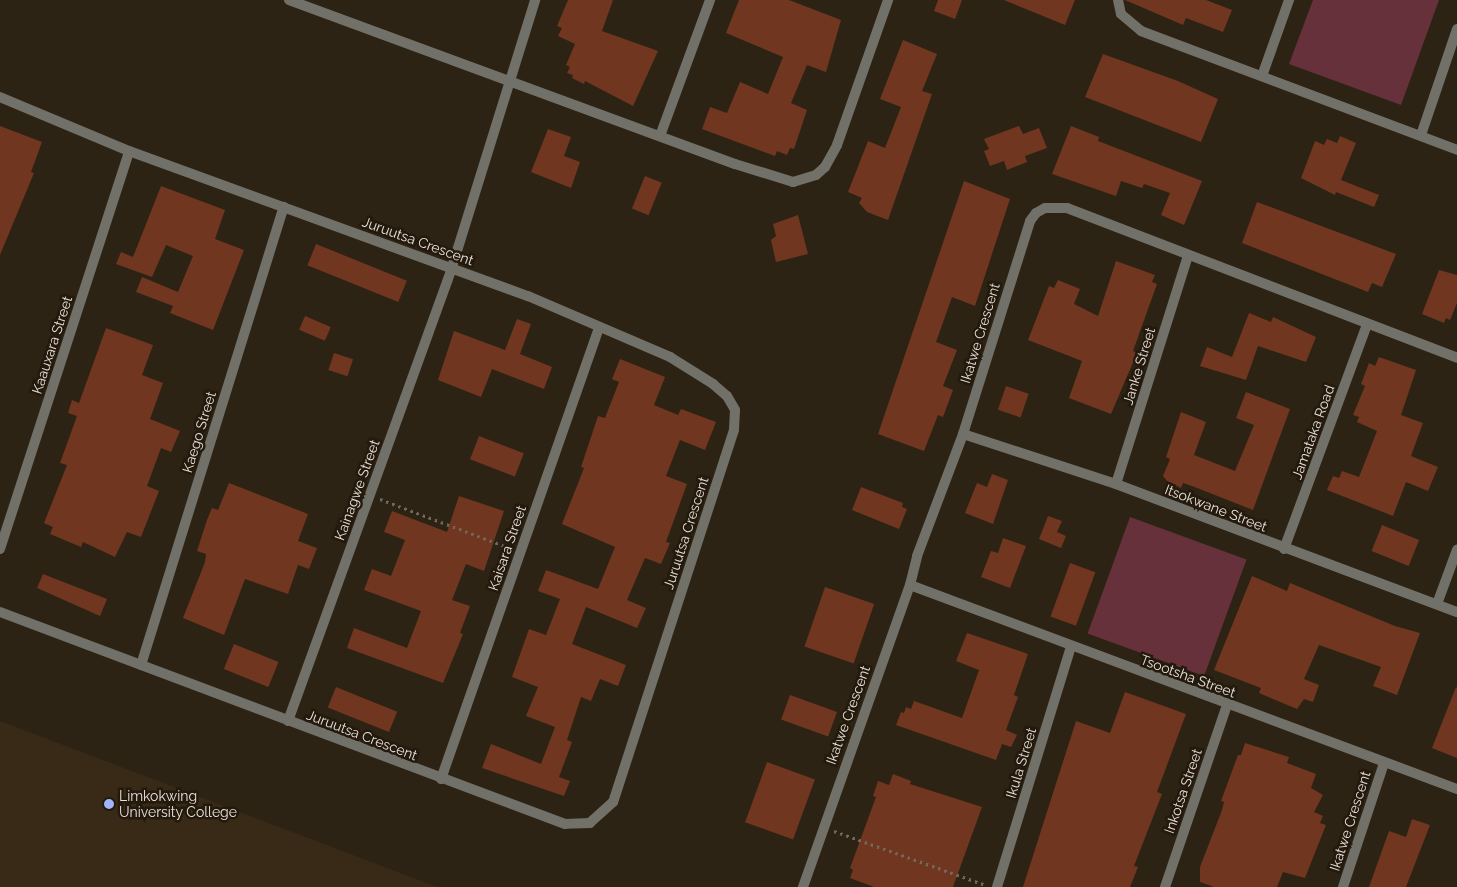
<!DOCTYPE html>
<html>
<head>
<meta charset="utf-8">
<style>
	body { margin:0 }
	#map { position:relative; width:1457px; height:887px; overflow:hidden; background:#2d2315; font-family:Raleway,sans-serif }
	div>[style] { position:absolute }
	.built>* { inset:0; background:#392a17 }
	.green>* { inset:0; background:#66313b; transform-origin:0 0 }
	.building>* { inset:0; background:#70361f; transform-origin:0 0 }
	.path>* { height:3px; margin-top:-1.5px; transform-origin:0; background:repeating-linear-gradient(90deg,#72695c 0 2.5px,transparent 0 6.5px) }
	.street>* { height:10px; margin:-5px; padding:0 5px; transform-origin:5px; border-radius:5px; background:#717169 }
	.dots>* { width:14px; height:14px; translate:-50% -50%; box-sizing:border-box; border:2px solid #23190c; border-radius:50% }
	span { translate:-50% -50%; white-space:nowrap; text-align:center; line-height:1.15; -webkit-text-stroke:5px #23190c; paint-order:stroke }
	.street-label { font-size:14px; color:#e8e1d8 }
	.poi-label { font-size:14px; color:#e8e1d8 }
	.left { translate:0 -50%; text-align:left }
</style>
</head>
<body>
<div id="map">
	<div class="built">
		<div style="clip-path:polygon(0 721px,437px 887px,0 887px)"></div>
	</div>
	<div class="green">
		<div style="clip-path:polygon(1313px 0,1439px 0,1401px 105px,1289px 64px)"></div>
		<div style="left:1130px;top:517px;width:124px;height:124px;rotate:20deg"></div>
	</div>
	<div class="building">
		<div style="clip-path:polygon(568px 0,613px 0,602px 31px,658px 51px,633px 106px,585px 81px,584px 84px,572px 78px,573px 75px,567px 73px,570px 67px,566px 65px,575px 44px,558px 36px,562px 28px,557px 26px)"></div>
		<div style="clip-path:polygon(739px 0,789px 0,841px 20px,826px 72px,807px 65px,791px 103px,807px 110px,794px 149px,790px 148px,787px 155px,777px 151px,775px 156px,702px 129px,710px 107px,727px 113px,740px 82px,768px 94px,783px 57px,726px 33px)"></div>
		<div style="clip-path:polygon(938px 0,962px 0,955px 19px,934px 11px)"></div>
		<div style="clip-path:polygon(1004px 0,1075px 0,1065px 25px)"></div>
		<div style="clip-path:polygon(1125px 0,1206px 0,1232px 10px,1223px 32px,1186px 18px,1183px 25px)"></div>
		<div style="clip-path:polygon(903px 40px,937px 54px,922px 91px,932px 94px,888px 220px,867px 212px,859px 203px,862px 198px,848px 192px,868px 141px,885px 148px,901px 107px,880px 99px)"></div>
		<div style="clip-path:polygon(1103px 54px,1178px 81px,1218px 99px,1201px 142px,1085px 97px)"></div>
		<div style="clip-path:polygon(0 126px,42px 142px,31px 172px,34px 173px,0 255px)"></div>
		<div style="clip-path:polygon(1019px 126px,1023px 134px,1039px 128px,1047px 148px,1025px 156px,1027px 162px,1007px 170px,1004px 161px,990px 166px,984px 151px,989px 149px,984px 139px)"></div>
		<div style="clip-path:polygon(1071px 126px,1099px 137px,1098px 141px,1202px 181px,1184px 225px,1161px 215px,1170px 193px,1144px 184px,1142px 188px,1121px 181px,1116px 196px,1052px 174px)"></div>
		<div style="clip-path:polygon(548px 129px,571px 137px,564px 156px,580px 162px,571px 188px,531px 172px)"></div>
		<div style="clip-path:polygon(1340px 136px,1356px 143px,1341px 180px,1379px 195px,1374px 207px,1336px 192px,1335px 195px,1301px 178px,1315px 141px,1324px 145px,1327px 139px,1337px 143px)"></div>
		<div style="left:645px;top:176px;width:18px;height:35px;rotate:22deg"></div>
		<div style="clip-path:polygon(964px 181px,1010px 199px,975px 306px,952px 297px,936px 342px,957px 350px,943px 386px,953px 390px,943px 417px,938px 415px,924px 451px,878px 434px)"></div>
		<div style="clip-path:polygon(161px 186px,225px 210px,215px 239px,244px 250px,213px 330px,170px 313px,173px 306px,136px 292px,142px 277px,178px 292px,193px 256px,166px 245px,152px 277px,116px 264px,121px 252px,133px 257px)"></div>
		<div style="clip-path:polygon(1257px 202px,1396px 254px,1382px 287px,1372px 283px,1368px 292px,1242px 243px)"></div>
		<div style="clip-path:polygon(798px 215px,808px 254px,776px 262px,771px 240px,776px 236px,773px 224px)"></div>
		<div style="left:316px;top:244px;width:98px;height:23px;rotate:22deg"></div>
		<div style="clip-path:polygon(1116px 261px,1155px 275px,1152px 282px,1157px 284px,1133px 351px,1137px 353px,1111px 414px,1069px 398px,1082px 361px,1028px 340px,1049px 286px,1054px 288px,1058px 280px,1080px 289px,1074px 304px,1098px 316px)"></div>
		<div style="clip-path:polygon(1439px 270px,1457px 275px,1457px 303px,1450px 320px,1446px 318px,1444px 323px,1422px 314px)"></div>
		<div style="clip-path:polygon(1249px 313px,1271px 322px,1273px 317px,1316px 337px,1306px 362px,1258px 346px,1246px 380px,1200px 366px,1207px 347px,1232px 357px)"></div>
		<div style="left:305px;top:316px;width:28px;height:15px;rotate:23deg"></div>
		<div style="clip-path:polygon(517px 319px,531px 324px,520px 354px,552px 367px,544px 389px,492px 369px,481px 397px,438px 380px,454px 331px,505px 350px)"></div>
		<div style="clip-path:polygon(106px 328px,153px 345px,142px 375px,163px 383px,150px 419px,180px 431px,171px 452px,161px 448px,147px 486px,159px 491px,141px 537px,127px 532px,115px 557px,83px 542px,81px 547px,50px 534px,53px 527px,44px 523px,67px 465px,60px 463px,77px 416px,68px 413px,72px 400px,79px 403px)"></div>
		<div style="left:334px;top:353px;width:20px;height:18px;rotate:18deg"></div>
		<div style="clip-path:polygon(1379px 357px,1416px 370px,1401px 415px,1423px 423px,1411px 456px,1438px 467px,1428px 491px,1406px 482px,1393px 516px,1327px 490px,1333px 476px,1339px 478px,1342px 471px,1359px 477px,1377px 431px,1357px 422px,1359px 417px,1353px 415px,1365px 386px,1361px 384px,1369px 363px,1375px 366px)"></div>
		<div style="clip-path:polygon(620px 359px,665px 377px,654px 405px,678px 415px,681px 409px,716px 422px,705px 450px,680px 440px,666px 476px,687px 484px,666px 542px,670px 543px,661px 564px,645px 558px,627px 600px,646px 608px,637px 628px,586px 607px,572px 644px,626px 665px,618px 686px,600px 679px,591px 701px,581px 697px,567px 740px,572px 742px,559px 777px,570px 781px,564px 796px,482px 768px,491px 744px,541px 764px,555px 727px,526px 716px,538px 687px,512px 677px,529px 629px,546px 635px,560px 599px,538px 591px,546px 570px,598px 589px,615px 547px,562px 524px,584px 468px,581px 467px,598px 416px,605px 418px,619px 382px,612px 379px)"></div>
		<div style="left:1006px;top:386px;width:24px;height:25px;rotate:19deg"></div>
		<div style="clip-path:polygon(1246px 392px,1290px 409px,1253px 510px,1192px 486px,1183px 483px,1181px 488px,1167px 481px,1163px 476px,1170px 459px,1166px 457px,1181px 412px,1206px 422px,1194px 455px,1235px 471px,1254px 425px,1236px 418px)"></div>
		<div style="left:479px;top:436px;width:48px;height:25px;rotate:21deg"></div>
		<div style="clip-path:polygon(992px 474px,1008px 480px,993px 524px,965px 513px,977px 483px,987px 487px)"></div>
		<div style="clip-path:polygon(229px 483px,308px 514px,298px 541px,317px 548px,309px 569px,298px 565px,288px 594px,245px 579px,224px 635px,183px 618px,205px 562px,206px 554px,197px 551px,207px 520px,212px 508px,218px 510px)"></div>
		<div style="clip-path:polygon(861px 487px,903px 503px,902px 507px,907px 509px,899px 529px,852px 510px)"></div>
		<div style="clip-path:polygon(459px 496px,504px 511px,484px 571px,466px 564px,452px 600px,470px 606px,460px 633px,463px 634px,443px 683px,347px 648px,354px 628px,407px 648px,421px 611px,364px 590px,372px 569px,391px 576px,405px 540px,384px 532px,392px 511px,447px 532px)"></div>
		<div style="clip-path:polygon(1048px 516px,1062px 521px,1057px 532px,1066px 536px,1061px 548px,1039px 539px)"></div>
		<div style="left:1382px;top:525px;width:40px;height:28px;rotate:22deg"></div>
		<div style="clip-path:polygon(1003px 538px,1026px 546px,1010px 588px,981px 577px,991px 551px,998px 553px)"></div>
		<div style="left:1070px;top:563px;width:27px;height:57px;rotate:20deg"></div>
		<div style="clip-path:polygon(43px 574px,107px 599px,100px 616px,37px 588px)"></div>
		<div style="clip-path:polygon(1252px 576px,1287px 591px,1290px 583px,1395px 626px,1420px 633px,1397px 695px,1373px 686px,1381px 667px,1319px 645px,1304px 679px,1319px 685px,1313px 702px,1304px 699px,1297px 709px,1259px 693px,1261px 688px,1214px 670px)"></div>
		<div style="left:825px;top:587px;width:52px;height:63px;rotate:19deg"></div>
		<div style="clip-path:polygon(967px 633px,1028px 654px,1014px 695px,1018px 697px,1006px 730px,1017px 735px,1011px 747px,1002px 744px,996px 760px,896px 725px,901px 712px,904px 713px,906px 707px,911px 709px,914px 701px,962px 718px,979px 670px,956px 661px)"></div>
		<div style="left:234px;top:644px;width:48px;height:27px;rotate:22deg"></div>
		<div style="left:336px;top:687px;width:66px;height:22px;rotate:22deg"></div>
		<div style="clip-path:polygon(1456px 687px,1457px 688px,1457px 758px,1432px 748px)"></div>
		<div style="clip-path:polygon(1125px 692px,1186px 714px,1157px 792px,1162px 794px,1134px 866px,1138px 867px,1130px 887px,1023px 887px,1076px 721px,1110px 733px)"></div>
		<div style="left:790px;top:695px;width:50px;height:26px;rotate:20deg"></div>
		<div style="clip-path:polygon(1245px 743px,1289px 757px,1287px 763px,1316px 774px,1311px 788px,1323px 795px,1314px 812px,1323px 816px,1320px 823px,1326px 825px,1305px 878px,1283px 872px,1277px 887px,1214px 887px,1200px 882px,1200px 867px,1222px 810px,1224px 802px,1221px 801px,1238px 755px,1241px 755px)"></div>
		<div style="left:767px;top:762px;width:51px;height:64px;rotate:20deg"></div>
		<div style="clip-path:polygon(893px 774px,911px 781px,910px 784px,982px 807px,953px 887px,874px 887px,850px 878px,853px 870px,850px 868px,876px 797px,873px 796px,878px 781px,889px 785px)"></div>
		<div style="clip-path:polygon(1412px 819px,1430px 825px,1406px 887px,1369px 887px,1389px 831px,1406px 837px)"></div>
	</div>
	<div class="path">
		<div style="left:380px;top:499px;width:139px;rotate:20.7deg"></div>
		<div style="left:834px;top:831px;width:161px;rotate:19.6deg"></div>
	</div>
	<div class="street">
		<div style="left:289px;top:0;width:475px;rotate:20.2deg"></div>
		<div style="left:735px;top:164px;width:61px;rotate:17.2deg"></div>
		<div style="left:793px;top:182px;width:24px;rotate:-17deg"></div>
		<div style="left:816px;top:175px;width:12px;rotate:-42deg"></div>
		<div style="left:825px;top:167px;width:25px;rotate:-61deg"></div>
		<div style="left:837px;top:145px;width:154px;rotate:-70.6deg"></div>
		<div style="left:1118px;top:0;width:14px;rotate:78deg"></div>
		<div style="left:1121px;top:14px;width:26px;rotate:40deg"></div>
		<div style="left:1141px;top:31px;width:338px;rotate:20.6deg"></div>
		<div style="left:1262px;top:76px;width:81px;rotate:-70.4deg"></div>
		<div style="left:0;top:97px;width:140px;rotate:22.7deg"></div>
		<div style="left:129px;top:151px;width:425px;rotate:20deg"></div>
		<div style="left:528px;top:296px;width:155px;rotate:23.2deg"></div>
		<div style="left:670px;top:357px;width:51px;rotate:32.1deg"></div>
		<div style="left:713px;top:384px;width:18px;rotate:41deg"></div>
		<div style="left:727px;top:396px;width:16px;rotate:60deg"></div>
		<div style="left:735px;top:410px;width:20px;rotate:93deg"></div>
		<div style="left:734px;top:430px;width:391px;rotate:108deg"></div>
		<div style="left:613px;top:802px;width:31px;rotate:138deg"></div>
		<div style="left:590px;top:823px;width:25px;rotate:178deg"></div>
		<div style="left:565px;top:824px;width:603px;rotate:-159.43deg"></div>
		<div style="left:1421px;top:135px;width:112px;rotate:-71.2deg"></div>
		<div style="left:660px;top:136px;width:145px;rotate:-69.8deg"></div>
		<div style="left:963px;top:434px;width:161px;rotate:18.1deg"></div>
		<div style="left:1116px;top:484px;width:364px;rotate:20.6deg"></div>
		<div style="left:1116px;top:484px;width:239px;rotate:-72.5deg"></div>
		<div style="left:0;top:549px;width:418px;rotate:-72deg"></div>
		<div style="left:1284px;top:549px;width:239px;rotate:-69.7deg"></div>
		<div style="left:910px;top:585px;width:584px;rotate:20.45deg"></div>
		<div style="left:1437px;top:604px;width:58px;rotate:-69.7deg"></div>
		<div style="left:141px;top:665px;width:480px;rotate:-72.7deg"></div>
		<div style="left:288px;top:721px;width:483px;rotate:-70.1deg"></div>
		<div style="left:452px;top:267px;width:280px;rotate:-72.7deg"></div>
		<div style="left:441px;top:779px;width:479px;rotate:-70.7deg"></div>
		<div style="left:803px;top:887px;width:320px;rotate:-70.5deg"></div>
		<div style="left:910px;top:585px;width:30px;rotate:-76deg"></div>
		<div style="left:917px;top:556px;width:130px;rotate:-69.3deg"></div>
		<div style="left:963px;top:434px;width:223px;rotate:-72.5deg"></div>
		<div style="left:1030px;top:221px;width:10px;rotate:-53deg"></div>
		<div style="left:1036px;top:213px;width:10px;rotate:-29deg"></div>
		<div style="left:1045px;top:208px;width:22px"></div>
		<div style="left:1067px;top:208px;width:418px;rotate:21deg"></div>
		<div style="left:997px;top:887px;width:251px;rotate:-72.9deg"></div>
		<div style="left:1165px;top:887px;width:192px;rotate:-71.2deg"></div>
		<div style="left:1343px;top:887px;width:131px;rotate:-71.7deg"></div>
	</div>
	<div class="dots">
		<div style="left:109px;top:804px;background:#a0b3fd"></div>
	</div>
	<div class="street-label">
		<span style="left:418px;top:241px;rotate:20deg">Juruutsa Crescent</span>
		<span style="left:980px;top:333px;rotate:-73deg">Ikatwe Crescent</span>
		<span style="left:52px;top:345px;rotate:-72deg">Kaauxara Street</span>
		<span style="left:1139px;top:366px;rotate:-73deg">Janke Street</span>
		<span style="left:199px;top:432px;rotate:-73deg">Kaego Street</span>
		<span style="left:1313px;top:432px;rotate:-70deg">Jamataka Road</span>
		<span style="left:357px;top:490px;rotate:-70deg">Kainagwe Street</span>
		<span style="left:1216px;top:508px;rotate:21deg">Itsokwane Street</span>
		<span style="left:686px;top:533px;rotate:-72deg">Juruutsa Crescent</span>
		<span style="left:507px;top:548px;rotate:-71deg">Kaisara Street</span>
		<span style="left:1188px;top:676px;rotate:20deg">Tsootsha Street</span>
		<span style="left:848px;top:715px;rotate:-70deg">Ikatwe Crescent</span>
		<span style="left:362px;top:735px;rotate:21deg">Juruutsa Crescent</span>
		<span style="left:1021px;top:763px;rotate:-73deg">Ikula Street</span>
		<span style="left:1183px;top:791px;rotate:-71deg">Inkotsa Street</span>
		<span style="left:1350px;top:821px;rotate:-72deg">Ikatwe Crescent</span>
	</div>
	<div class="poi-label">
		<span class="left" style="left:119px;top:804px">Limkokwing<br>University College</span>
	</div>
</div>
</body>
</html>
